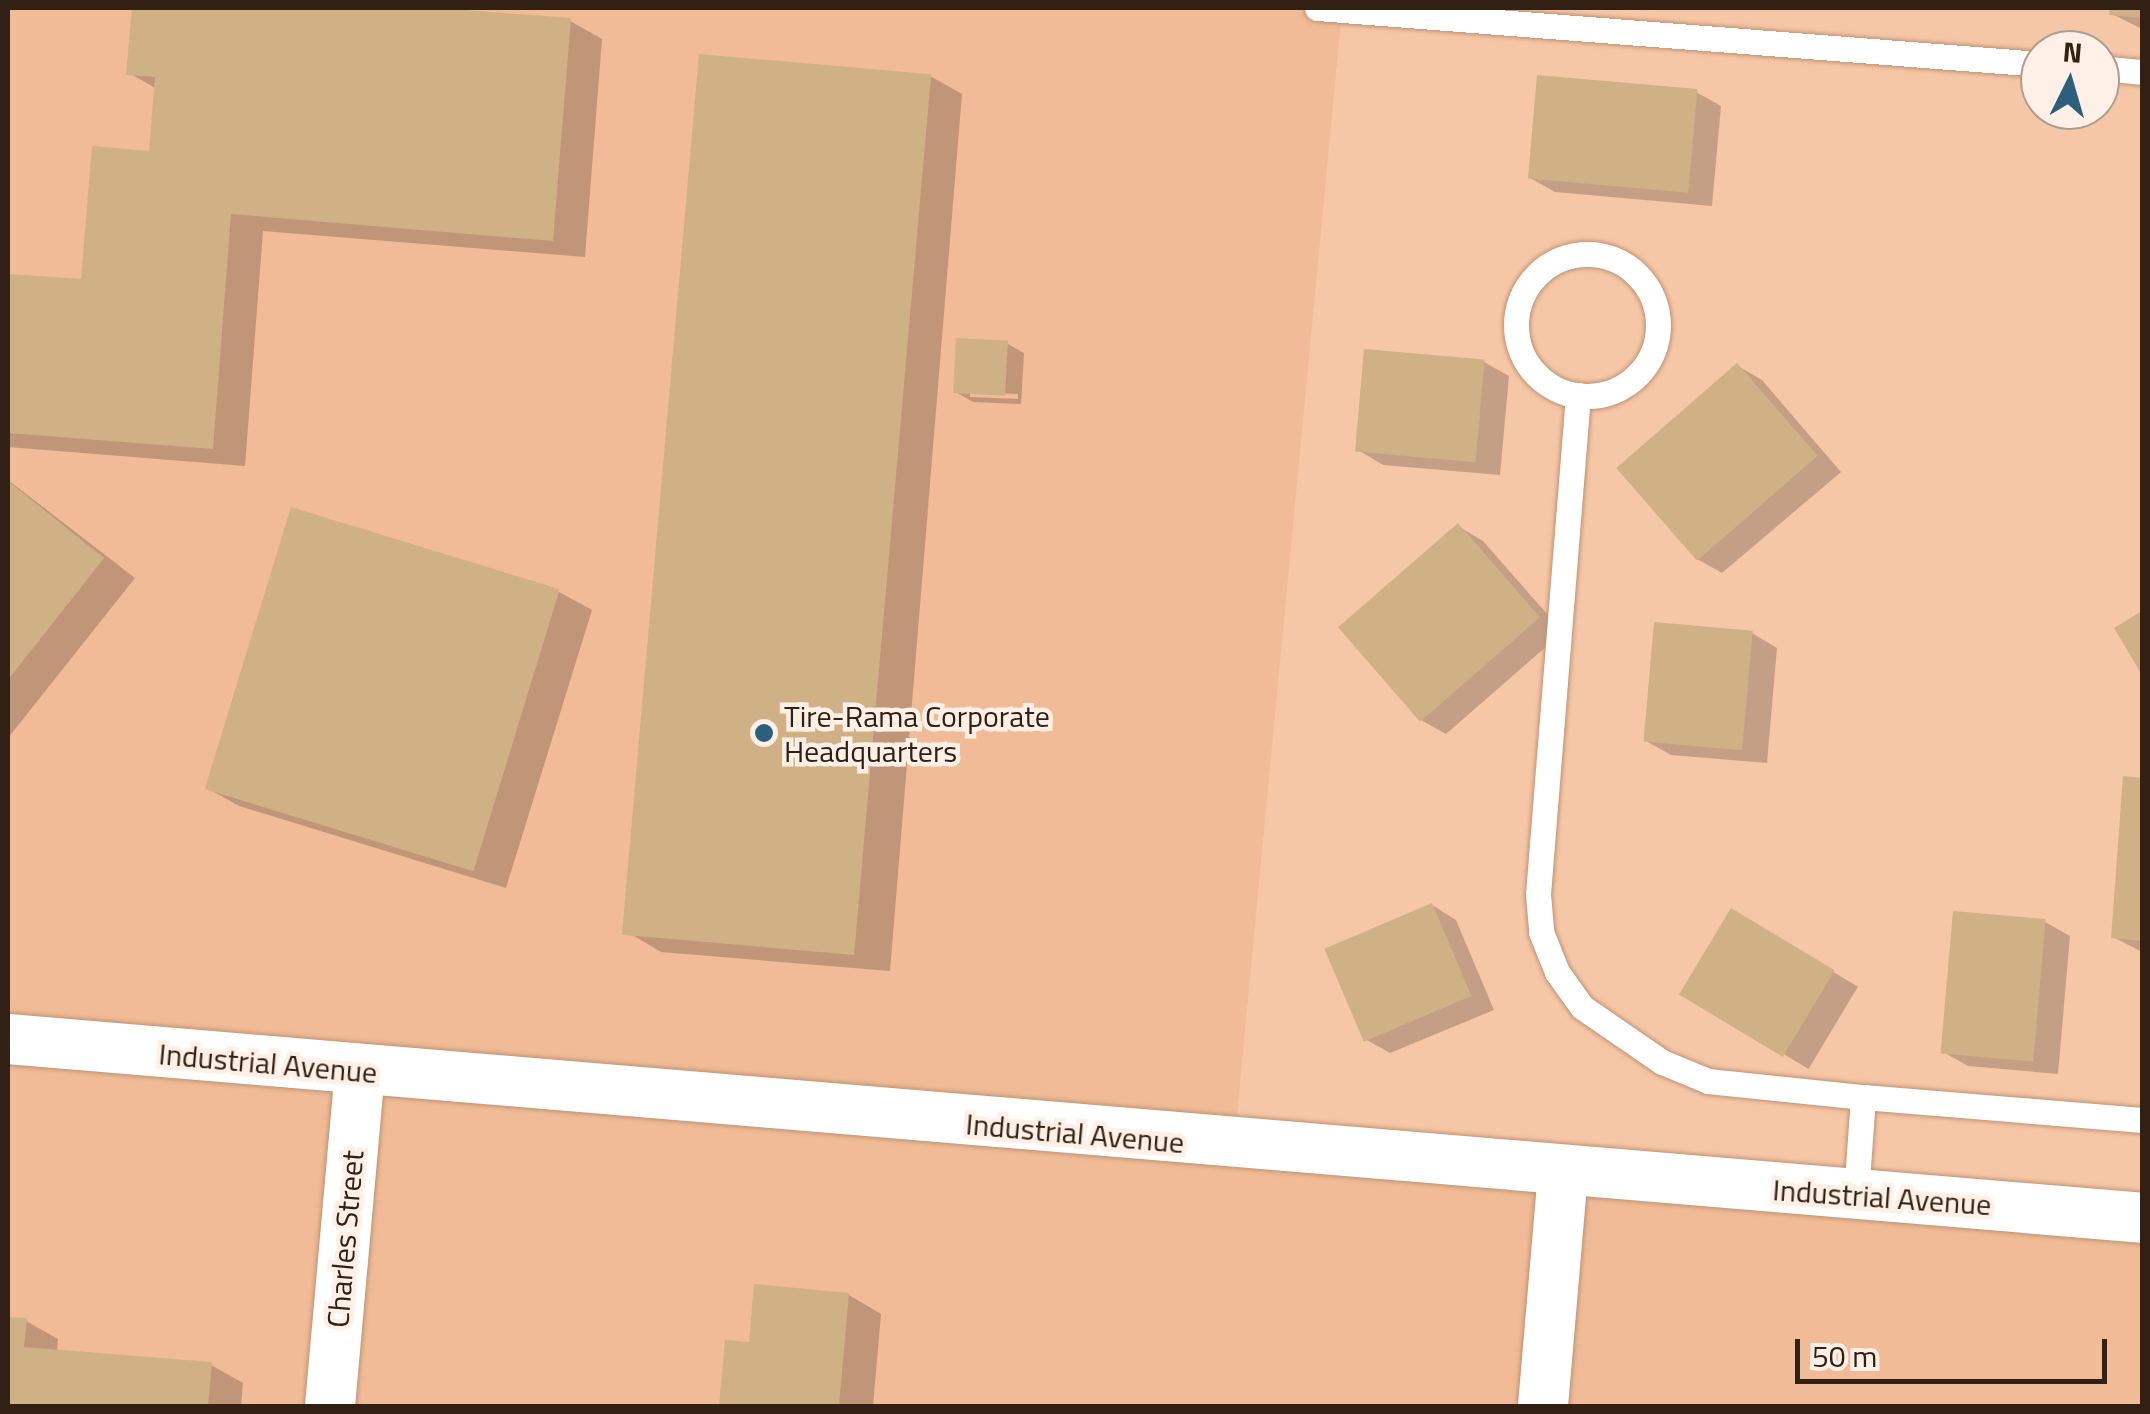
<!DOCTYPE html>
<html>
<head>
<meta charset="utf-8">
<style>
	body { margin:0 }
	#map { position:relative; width:2150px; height:1414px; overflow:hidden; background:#f6c7a7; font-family:"Titillium Web",sans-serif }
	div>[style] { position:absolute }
	.built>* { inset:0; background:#f0bb96 }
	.shadow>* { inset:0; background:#0003; transform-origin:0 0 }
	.building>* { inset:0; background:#d0b185; transform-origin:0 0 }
	.roads { filter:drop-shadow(0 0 2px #be9273) drop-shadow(0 0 2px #be9273) }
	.service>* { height:25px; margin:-12.5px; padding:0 12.5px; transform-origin:12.5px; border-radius:12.5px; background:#fff }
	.service>.ring { margin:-12.5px; padding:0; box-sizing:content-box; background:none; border:25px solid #fff; border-radius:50% }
	.minor>* { height:50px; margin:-25px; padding:0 25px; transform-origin:25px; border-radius:25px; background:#fff }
	.dots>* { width:28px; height:28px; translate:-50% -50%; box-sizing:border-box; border:5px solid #fef0e6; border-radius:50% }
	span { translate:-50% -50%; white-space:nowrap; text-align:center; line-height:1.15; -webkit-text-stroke:9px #fef0e6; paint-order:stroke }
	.poi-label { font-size:30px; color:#312013 }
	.left { translate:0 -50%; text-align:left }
	.street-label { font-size:30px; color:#312013 }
	.frame { position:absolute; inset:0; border:10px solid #312013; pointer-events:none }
	.north { position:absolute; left:2020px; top:30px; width:100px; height:100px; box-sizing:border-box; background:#fef0e6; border:2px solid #ac9d92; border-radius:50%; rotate:5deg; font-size:28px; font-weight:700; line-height:40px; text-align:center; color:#312013 }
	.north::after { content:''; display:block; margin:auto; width:35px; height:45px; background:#2c5f7c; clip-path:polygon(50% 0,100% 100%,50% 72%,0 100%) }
	.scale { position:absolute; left:1795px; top:1339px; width:312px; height:45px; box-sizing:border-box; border:5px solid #312013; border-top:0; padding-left:12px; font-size:30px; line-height:35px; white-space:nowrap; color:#312013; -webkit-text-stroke:8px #fef0e6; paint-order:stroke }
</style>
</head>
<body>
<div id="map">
	<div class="built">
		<div style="clip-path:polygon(8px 8px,1342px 10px,1234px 1146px,2142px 1221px,2142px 1406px,8px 1406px)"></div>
	</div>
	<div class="shadow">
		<div style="clip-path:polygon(134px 8px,442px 8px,570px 21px,602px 39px,585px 257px,263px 231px,245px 466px,8px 447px,8px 276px,84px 282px,151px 154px,157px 89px,129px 73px)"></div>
		<div style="clip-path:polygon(2112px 8px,2142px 8px,2142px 29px,2112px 14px)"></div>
		<div style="clip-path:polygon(930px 76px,962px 94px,890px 971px,661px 952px,629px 933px)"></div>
		<div style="clip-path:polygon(1696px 92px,1721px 106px,1712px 206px,1555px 192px,1530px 178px)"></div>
		<div style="clip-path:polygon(evenodd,1008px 344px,1024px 353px,1021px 404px,973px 402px,956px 392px,1008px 344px,970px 392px,1018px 394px,1018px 399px,970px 397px,970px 392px)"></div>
		<div style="clip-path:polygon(1484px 362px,1509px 376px,1500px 475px,1383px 465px,1358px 450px)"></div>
		<div style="clip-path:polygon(1738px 366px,1762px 380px,1841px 472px,1722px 573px,1697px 559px)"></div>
		<div style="clip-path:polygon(8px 480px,135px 578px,8px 738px)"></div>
		<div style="clip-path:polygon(292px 510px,559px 592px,592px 610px,506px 888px,239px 806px,207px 788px)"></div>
		<div style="clip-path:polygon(1458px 526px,1483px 541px,1563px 632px,1446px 734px,1421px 720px)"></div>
		<div style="clip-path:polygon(1752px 633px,1777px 648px,1767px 763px,1671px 755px,1646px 741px)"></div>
		<div style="clip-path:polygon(2125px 779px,2142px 780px,2142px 952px,2113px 937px)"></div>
		<div style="clip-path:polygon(1432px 905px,1456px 920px,1494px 1010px,1390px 1053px,1365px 1039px)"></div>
		<div style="left:1732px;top:911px;width:147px;height:96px;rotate:31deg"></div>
		<div style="clip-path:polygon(2045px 922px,2070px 936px,2058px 1074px,1968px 1066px,1943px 1052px)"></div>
		<div style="clip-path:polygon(849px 1295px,881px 1314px,873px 1406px,721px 1406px,727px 1343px,752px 1345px)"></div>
		<div style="clip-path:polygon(8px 1319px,26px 1321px,58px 1339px,57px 1352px,211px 1365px,243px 1383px,241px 1406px,8px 1406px)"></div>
	</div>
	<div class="building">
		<div style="clip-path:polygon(132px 8px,436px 8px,571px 18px,553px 241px,231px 214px,213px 449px,8px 433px,8px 274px,81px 279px,92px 146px,149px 151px,155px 77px,126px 75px)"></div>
		<div style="clip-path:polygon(2110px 8px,2142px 8px,2142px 18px,2109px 15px)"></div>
		<div style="left:699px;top:54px;width:233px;height:884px;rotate:5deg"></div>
		<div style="left:1537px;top:75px;width:161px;height:104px;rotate:5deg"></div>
		<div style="left:956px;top:338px;width:52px;height:55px;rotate:3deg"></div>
		<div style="left:1364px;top:349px;width:121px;height:103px;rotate:5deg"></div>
		<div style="left:1737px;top:363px;width:123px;height:160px;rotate:49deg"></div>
		<div style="clip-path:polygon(8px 481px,104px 558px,8px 680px)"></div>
		<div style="left:291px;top:507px;width:281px;height:295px;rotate:17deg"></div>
		<div style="left:1458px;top:523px;width:125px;height:159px;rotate:49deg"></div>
		<div style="clip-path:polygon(2142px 611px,2142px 675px,2114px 628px)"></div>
		<div style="left:1654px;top:622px;width:99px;height:120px;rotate:5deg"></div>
		<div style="clip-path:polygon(2123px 776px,2142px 778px,2142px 941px,2111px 938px)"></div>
		<div style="left:1432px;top:903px;width:101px;height:117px;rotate:67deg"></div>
		<div style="left:1731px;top:908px;width:121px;height:101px;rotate:31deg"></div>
		<div style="left:1953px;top:911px;width:93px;height:143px;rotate:5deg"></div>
		<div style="clip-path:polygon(754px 1284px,849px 1293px,839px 1406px,719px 1406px,725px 1340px,749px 1342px)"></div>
		<div style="clip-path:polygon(8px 1317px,27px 1318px,24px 1347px,212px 1362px,208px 1406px,8px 1406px)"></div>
	</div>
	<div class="roads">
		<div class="service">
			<div style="left:1317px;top:8px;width:725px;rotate:4.43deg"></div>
			<div style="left:2100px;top:68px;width:42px;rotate:5.4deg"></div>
			<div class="ring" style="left:1516px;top:254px;width:117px;height:117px"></div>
			<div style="left:1578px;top:395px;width:501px;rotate:94.58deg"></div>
			<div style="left:1538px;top:894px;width:38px;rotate:85deg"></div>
			<div style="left:1541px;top:932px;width:43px;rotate:68.2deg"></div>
			<div style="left:1557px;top:972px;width:43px;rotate:54.5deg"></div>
			<div style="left:1582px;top:1007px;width:97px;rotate:34.5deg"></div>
			<div style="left:1662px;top:1062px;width:50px;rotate:22.4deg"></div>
			<div style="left:1708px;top:1081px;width:156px;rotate:5.9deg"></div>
			<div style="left:1863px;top:1097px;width:97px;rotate:94.1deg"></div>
			<div style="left:1863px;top:1097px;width:280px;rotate:4.7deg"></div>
		</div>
		<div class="minor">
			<div style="left:8px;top:1039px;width:2141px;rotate:4.79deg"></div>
			<div style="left:330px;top:1406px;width:336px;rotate:-84.9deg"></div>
			<div style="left:1543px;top:1406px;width:233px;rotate:-85.1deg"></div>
		</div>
	</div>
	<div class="dots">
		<div style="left:764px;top:733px;background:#2c5f7c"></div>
	</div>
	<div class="poi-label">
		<span class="left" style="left:784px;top:733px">Tire-Rama Corporate<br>Headquarters</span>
	</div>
	<div class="street-label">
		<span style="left:268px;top:1063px;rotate:5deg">Industrial Avenue</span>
		<span style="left:1075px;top:1133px;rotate:5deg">Industrial Avenue</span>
		<span style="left:1882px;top:1197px;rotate:4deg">Industrial Avenue</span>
		<span style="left:345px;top:1239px;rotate:-85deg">Charles Street</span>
	</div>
	<div class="frame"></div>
	<div class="north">N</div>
	<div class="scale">50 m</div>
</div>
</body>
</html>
